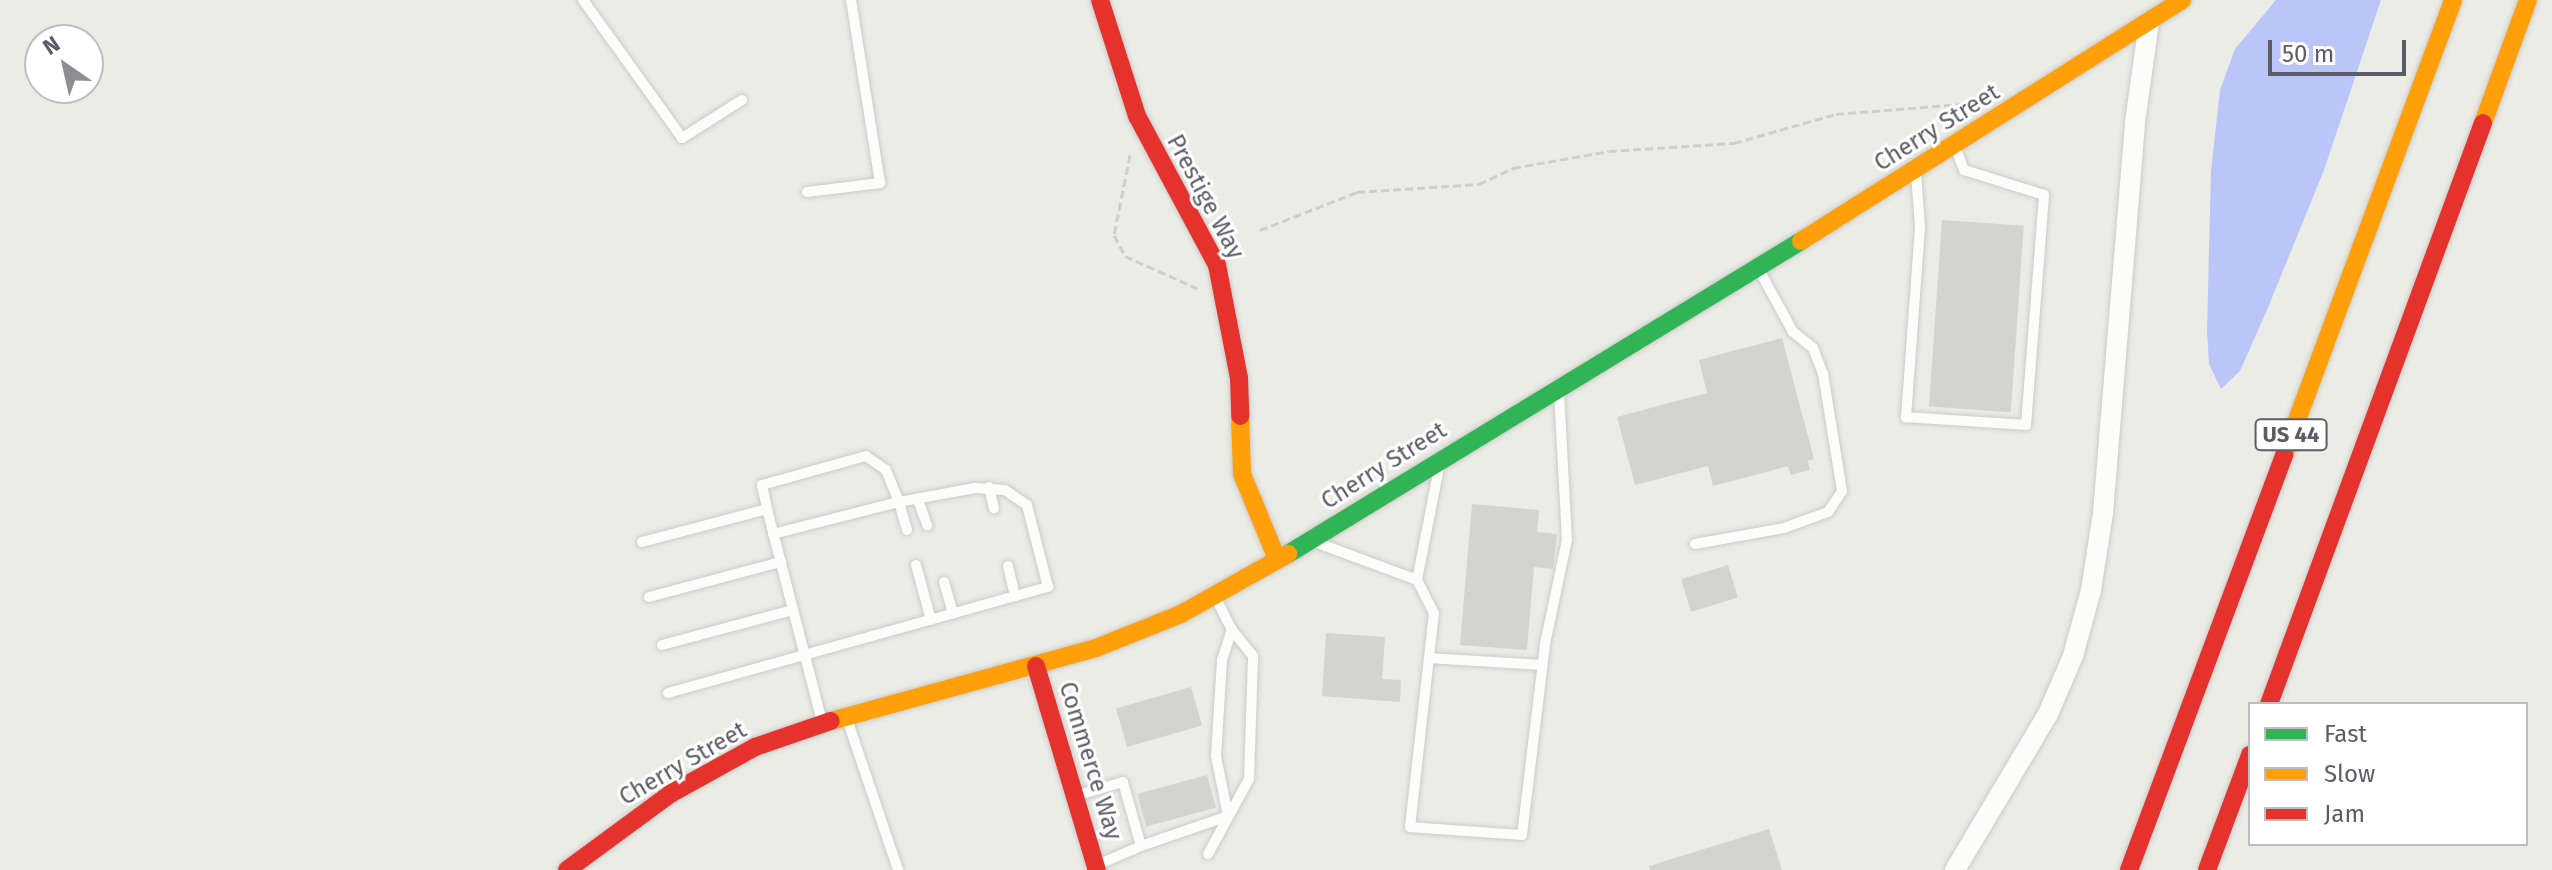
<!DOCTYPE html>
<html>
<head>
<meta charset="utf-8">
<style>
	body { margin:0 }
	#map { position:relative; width:2552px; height:870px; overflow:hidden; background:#ecece6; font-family:"Fira Sans",sans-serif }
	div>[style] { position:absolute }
	.water>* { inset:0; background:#bac6f8 }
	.building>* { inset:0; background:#d3d3cf; transform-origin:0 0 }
	.path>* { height:3px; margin-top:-1.5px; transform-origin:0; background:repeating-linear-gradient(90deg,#cacfcf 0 8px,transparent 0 12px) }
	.roads { filter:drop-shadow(0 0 2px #cacaca) drop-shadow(0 0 2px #cacaca) }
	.lane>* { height:10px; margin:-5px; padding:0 5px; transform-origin:5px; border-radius:5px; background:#fcfcfb }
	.street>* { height:20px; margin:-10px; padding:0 10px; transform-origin:10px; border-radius:10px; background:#fcfcfb }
	.fast>* { height:18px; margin:-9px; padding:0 9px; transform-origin:9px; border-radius:9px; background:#30b455 }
	.slow>* { height:18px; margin:-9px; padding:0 9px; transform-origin:9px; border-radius:9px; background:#ff9f0a }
	.jam>* { height:18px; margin:-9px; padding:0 9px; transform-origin:9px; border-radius:9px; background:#e5322d }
	span { translate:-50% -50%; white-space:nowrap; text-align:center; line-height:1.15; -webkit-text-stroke:6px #fff; paint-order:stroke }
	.shield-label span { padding:2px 6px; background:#fff; border:2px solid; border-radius:6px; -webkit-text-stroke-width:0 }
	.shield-label { font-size:22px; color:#5b5c65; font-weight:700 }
	.street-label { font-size:24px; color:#5b5c65 }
	.legend { position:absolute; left:2248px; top:702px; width:280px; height:144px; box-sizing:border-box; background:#fff; border:2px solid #bdbec1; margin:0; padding:10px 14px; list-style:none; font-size:24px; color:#5b5c65 }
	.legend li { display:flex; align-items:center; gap:16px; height:40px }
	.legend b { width:40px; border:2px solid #bdbec1 }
	.north { position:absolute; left:24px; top:24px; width:80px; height:80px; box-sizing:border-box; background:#fff; border:2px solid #bdbec1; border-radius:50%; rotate:326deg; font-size:22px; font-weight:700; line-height:32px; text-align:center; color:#5b5c65 }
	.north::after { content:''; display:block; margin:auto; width:28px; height:36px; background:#8e8e92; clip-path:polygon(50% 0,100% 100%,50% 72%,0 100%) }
	.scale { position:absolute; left:2268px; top:40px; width:138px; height:36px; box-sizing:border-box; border:4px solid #5b5c65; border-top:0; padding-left:10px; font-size:24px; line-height:28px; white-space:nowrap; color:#5b5c65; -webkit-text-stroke:6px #fff; paint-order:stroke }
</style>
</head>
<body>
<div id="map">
	<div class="water">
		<div style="clip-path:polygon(2276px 0,2381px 0,2324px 170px,2267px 310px,2240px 371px,2221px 389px,2209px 364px,2207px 331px,2211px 171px,2220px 90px,2235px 49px)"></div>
	</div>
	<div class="building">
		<div style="left:1942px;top:220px;width:82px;height:187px;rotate:4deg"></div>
		<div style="clip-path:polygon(1782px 338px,1814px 459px,1808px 461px,1810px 470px,1791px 475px,1788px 466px,1713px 486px,1708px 466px,1635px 485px,1617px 417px,1707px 393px,1699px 360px)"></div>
		<div style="clip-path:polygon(1472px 504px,1539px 510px,1537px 532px,1557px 534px,1553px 569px,1534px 567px,1527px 650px,1460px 645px)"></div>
		<div style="left:1728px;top:565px;width:34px;height:49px;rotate:73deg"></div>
		<div style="clip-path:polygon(1326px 633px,1385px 637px,1382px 679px,1401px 680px,1400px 702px,1322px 696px)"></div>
		<div style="left:1191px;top:687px;width:40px;height:78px;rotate:74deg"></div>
		<div style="left:1207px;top:775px;width:34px;height:72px;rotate:75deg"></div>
		<div style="clip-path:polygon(1769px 829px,1782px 870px,1650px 870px,1649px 866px)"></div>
	</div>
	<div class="path">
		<div style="left:1130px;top:155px;width:82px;rotate:101.3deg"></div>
		<div style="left:1114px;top:235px;width:24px;rotate:62deg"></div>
		<div style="left:1125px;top:256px;width:79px;rotate:24deg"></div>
		<div style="left:1260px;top:230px;width:104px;rotate:-21.4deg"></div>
		<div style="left:1357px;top:192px;width:122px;rotate:-3.8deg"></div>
		<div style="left:1479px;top:184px;width:38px;rotate:-25deg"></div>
		<div style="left:1513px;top:168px;width:97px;rotate:-10deg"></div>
		<div style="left:1609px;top:151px;width:125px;rotate:-3.7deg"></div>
		<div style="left:1734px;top:143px;width:106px;rotate:-15.9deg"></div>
		<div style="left:1836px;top:114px;width:138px;rotate:-4.6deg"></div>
	</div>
	<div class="roads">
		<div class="lane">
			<div style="left:583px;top:0;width:170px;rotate:54.3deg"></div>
			<div style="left:682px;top:138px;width:71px;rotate:-32.3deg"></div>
			<div style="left:1916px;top:173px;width:54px;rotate:85.8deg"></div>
			<div style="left:1920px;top:227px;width:191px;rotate:94.2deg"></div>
			<div style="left:1906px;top:417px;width:120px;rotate:3.8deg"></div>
			<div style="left:2026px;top:425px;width:231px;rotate:-85.5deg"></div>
			<div style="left:2044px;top:195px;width:84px;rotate:-162.6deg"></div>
			<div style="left:1964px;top:170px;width:25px;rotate:-111deg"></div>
			<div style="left:807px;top:192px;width:74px;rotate:-7deg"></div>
			<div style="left:880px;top:183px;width:185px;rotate:-99deg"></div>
			<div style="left:989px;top:487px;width:22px;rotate:77deg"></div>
			<div style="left:918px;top:500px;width:27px;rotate:70deg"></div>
			<div style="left:773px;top:534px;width:130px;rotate:-14.3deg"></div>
			<div style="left:899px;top:502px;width:35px;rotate:-112deg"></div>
			<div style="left:886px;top:470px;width:24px;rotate:-145deg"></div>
			<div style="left:866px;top:456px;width:108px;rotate:164.4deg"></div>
			<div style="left:762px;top:485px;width:25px;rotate:78deg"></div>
			<div style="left:767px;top:509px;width:220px;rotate:75.5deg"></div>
			<div style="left:642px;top:542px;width:129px;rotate:-14.8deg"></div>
			<div style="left:1315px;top:542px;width:109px;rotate:20.4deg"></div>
			<div style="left:1417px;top:580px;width:37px;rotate:63deg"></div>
			<div style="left:1434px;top:613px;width:215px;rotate:96.4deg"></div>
			<div style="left:1410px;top:827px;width:112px;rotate:4.1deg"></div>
			<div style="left:1522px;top:835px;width:192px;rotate:-83.1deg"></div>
			<div style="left:1545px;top:644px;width:106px;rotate:-78.1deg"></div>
			<div style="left:1567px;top:540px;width:147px;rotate:-93.1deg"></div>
			<div style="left:1695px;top:544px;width:90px;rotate:-10.2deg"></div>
			<div style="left:1784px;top:528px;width:47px;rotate:-20deg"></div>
			<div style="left:1828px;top:512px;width:25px;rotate:-56deg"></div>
			<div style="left:1842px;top:491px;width:119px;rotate:-99.2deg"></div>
			<div style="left:1823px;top:374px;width:28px;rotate:-111deg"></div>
			<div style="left:1813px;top:348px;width:26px;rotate:-141deg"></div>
			<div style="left:1793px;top:332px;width:73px;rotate:-118.7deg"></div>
			<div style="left:916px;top:565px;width:57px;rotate:74.7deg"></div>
			<div style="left:1008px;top:566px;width:31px;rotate:77deg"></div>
			<div style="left:1417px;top:580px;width:114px;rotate:-78.9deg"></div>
			<div style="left:944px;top:582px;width:33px;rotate:74deg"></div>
			<div style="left:649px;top:597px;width:137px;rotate:-14.9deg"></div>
			<div style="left:662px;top:645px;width:136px;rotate:-15deg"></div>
			<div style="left:1429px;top:658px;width:113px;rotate:3.5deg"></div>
			<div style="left:668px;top:693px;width:395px;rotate:-15.6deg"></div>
			<div style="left:1048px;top:587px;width:85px;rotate:-104.4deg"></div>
			<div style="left:1027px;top:505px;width:27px;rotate:-146deg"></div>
			<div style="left:1005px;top:490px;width:30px;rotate:-176deg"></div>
			<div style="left:975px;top:488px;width:77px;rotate:169.6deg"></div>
			<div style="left:899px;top:502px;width:29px;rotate:74deg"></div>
			<div style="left:847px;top:719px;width:159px;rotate:71.3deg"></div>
			<div style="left:1075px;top:796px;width:50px;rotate:-16.3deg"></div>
			<div style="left:1123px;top:782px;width:66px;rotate:74.3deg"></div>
			<div style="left:1141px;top:846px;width:48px;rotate:156.6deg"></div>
			<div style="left:1141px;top:846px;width:92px;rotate:-19deg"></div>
			<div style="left:1228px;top:816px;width:61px;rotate:-101.3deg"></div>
			<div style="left:1216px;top:756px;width:96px;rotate:-86.4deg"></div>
			<div style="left:1222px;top:660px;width:32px;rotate:-72deg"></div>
			<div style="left:1232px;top:630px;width:37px;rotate:-117deg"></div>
			<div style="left:1208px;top:854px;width:85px;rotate:-61.3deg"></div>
			<div style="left:1249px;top:779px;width:123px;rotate:-88.1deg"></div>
			<div style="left:1253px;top:656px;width:33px;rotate:-129deg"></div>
		</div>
		<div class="street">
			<div style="left:1955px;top:870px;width:182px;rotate:-59.2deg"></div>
			<div style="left:2048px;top:714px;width:63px;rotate:-66.7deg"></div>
			<div style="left:2073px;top:656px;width:68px;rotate:-74.7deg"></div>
			<div style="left:2091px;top:590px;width:78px;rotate:-81.1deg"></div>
			<div style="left:2103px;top:513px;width:392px;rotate:-85.3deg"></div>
			<div style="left:2135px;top:122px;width:101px;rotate:-82deg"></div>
		</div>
		<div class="fast">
			<div style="left:1288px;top:554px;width:601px;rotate:-31.39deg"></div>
		</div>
		<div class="slow">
			<div style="left:2483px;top:123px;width:131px;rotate:-69.9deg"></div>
			<div style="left:1801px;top:241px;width:451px;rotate:-32.3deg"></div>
			<div style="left:1240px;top:416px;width:58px;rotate:88deg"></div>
			<div style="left:1242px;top:474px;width:92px;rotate:67.6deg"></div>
			<div style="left:2284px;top:455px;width:485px;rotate:-69.6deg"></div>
			<div style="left:831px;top:721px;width:275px;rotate:-15.4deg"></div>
			<div style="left:1096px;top:648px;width:92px;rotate:-21.8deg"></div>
			<div style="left:1181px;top:614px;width:123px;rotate:-29.3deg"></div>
		</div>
		<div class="jam">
			<div style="left:1100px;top:0;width:122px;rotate:72.3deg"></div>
			<div style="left:1137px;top:116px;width:169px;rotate:61.8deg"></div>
			<div style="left:1217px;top:265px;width:115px;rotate:79deg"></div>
			<div style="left:1239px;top:378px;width:38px;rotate:88deg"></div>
			<div style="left:1036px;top:666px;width:213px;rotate:73.4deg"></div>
			<div style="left:2269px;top:704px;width:619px;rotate:-69.78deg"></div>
			<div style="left:567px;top:870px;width:128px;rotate:-36.4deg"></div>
			<div style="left:670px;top:794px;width:97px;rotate:-28.9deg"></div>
			<div style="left:755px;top:747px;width:80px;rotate:-18.9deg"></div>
			<div style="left:2129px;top:870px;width:443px;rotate:-69.5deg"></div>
			<div style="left:2207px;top:870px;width:123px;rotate:-69.5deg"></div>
		</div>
	</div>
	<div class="shield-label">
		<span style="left:2291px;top:435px">US 44</span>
	</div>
	<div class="street-label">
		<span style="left:1937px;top:128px;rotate:-32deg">Cherry Street</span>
		<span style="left:1205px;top:197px;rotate:62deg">Prestige Way</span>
		<span style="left:1384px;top:466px;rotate:-32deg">Cherry Street</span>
		<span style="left:1090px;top:761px;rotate:73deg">Commerce Way</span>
		<span style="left:683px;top:764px;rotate:-30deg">Cherry Street</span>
	</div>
	<ul class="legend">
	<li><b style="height:10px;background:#30b455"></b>Fast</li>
	<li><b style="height:10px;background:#ff9f0a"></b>Slow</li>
	<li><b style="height:10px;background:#e5322d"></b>Jam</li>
	</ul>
	<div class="north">N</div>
	<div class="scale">50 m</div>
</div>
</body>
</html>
